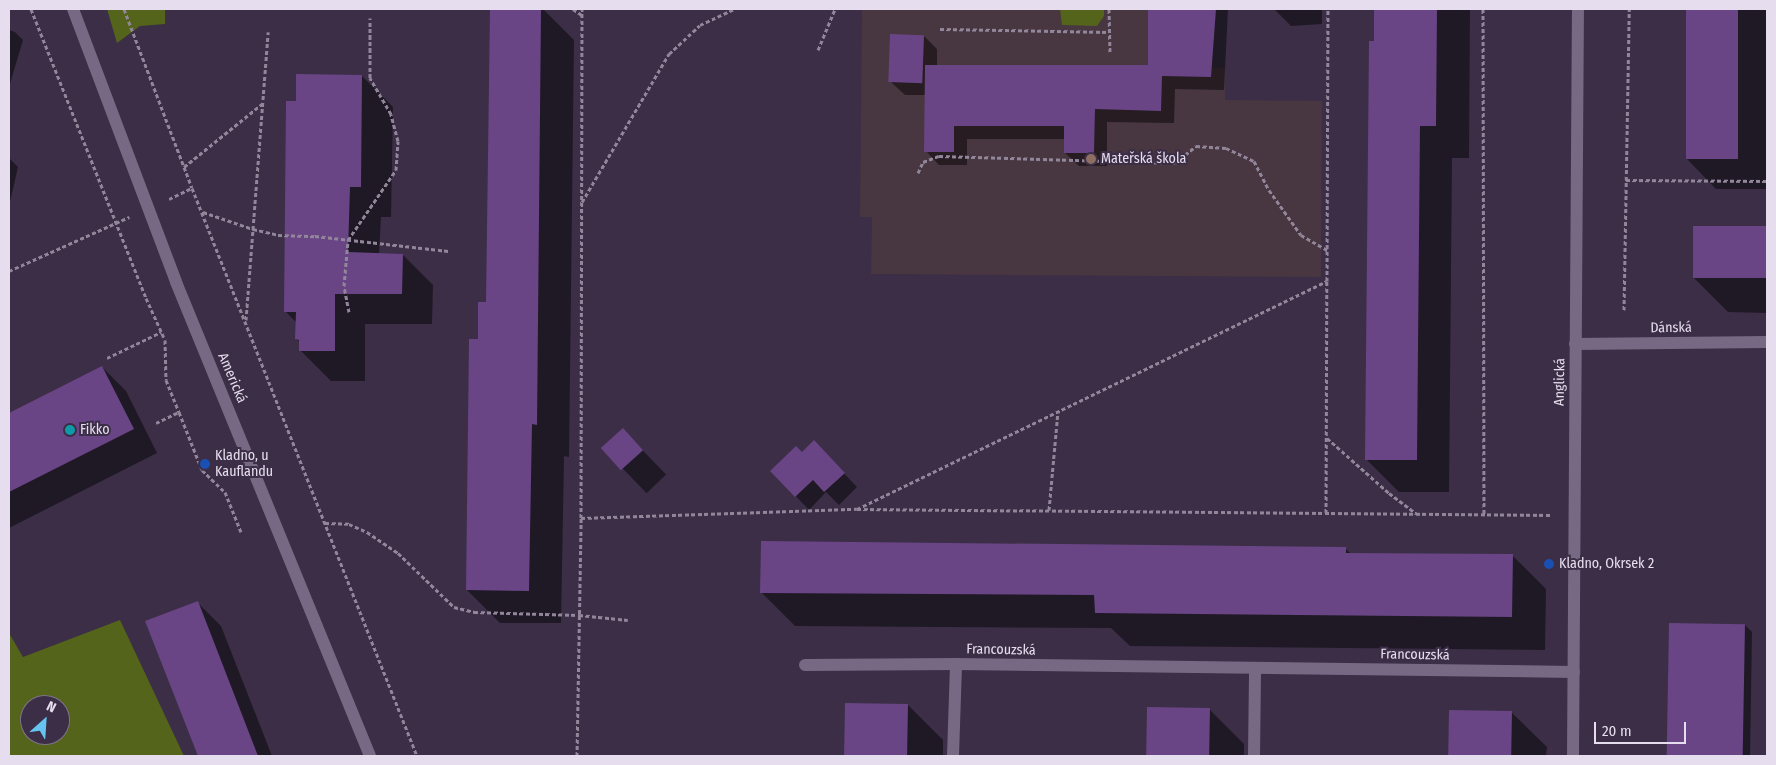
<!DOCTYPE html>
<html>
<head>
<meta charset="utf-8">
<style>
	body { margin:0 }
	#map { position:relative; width:1776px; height:765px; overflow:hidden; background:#3b2e46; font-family:"Fira Sans Condensed",sans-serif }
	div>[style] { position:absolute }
	.education>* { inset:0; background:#483640 }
	.green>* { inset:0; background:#54641a }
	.shadow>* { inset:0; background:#0007; transform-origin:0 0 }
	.building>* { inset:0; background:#694585; transform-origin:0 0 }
	.path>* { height:3px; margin-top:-1.5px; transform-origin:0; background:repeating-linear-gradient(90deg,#91869a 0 4px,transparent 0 6.5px) }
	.minor>* { height:12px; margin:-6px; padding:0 6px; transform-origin:6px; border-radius:6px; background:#776984 }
	.dots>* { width:14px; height:14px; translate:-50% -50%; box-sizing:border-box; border:2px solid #3b2e46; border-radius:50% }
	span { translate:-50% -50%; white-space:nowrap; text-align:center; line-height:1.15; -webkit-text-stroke:4px #3b2e46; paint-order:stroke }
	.poi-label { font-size:14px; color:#e6deee }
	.left { translate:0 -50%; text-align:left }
	.street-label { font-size:14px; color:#e6deee }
	.frame { position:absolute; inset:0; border:10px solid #e6deee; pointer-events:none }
	.north { position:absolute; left:20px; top:695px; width:50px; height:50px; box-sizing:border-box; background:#3b2e46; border:1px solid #7f7489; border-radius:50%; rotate:26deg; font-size:14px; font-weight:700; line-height:20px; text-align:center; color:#e6deee }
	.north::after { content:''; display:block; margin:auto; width:18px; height:22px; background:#67c4f0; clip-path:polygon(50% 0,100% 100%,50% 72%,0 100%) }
	.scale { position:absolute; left:1594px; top:722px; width:92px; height:22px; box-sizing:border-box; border:2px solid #e6deee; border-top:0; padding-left:6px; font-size:15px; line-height:18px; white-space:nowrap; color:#e6deee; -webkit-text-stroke:4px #3b2e46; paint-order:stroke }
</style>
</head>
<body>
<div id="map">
	<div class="education">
		<div style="clip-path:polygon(862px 9px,1216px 9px,1216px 20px,1211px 20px,1211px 67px,1225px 68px,1225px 100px,1322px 101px,1321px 277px,871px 274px,872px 217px,860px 217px)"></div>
	</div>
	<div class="green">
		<div style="clip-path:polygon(107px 9px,165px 9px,165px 24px,140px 26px,117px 43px)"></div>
		<div style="clip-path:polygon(1060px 9px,1104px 9px,1104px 16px,1097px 26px,1062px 25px)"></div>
		<div style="clip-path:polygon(evenodd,120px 620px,184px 756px,9px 756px,9px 633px,23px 657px,120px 620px,30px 705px,60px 705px,60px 735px,30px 735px,30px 705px)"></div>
	</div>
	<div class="shadow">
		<div style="clip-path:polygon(491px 9px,543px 9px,574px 40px,569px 457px,564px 456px,561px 623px,500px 623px,467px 590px,479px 341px,488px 303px)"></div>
		<div style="clip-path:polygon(1150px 9px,1228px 9px,1224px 90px,1175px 89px,1174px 123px,1107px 122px,1107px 166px,1079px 166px,1065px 153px,1065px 139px,967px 139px,967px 165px,939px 165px,926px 151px,926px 95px,905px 95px,891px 82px,924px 36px,937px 49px,937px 66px,1149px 67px)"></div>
		<div style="clip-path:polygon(1274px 9px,1322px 9px,1322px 24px,1291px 26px)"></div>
		<div style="clip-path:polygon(1376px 9px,1470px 9px,1469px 158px,1452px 158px,1449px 492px,1399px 492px,1366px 459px)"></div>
		<div style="clip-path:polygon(1687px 9px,1767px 9px,1767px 189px,1716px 189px,1686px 158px)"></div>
		<div style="clip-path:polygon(9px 30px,15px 32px,23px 40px,9px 87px)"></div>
		<div style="clip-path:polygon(362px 76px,393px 107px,391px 217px,381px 217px,379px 254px,403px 255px,433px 285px,432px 324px,365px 324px,365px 381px,331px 381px,300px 350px,301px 343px,296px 339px,297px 323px,285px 311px,298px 103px)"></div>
		<div style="clip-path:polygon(9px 158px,18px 167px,9px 206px)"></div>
		<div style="clip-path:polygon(1694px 227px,1767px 227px,1767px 313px,1728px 312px,1693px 277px)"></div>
		<div style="clip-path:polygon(102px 367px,126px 391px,157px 453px,9px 528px,9px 414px)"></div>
		<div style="left:623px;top:430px;width:62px;height:27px;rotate:46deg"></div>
		<div style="clip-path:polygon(814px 442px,857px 487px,839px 505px,826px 492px,809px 510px,772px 471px,802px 454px)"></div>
		<div style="clip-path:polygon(1345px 548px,1351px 554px,1512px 555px,1546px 589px,1545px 650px,1130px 646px,1111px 628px,795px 626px,761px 592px)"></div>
		<div style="clip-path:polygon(197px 602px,221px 626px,272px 756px,199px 756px,147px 622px)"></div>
		<div style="clip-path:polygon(1670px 624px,1745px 625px,1752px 632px,1750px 756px,1669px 756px)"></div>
		<div style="clip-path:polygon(846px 705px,908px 705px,943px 740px,943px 756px,846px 756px)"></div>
		<div style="clip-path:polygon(1148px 708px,1209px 709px,1244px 744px,1244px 756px,1147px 756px)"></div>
		<div style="clip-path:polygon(1450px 712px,1511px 712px,1547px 747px,1546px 756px,1449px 756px)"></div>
	</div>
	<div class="building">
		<div style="clip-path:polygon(490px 9px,541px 9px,537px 425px,532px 424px,529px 591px,466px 590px,469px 339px,478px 339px,478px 302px,486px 302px)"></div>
		<div style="clip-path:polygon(1148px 9px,1216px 9px,1211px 77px,1162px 76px,1161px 111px,1095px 109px,1094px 153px,1064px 153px,1064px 126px,954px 126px,954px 152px,924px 152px,925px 65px,1148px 65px)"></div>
		<div style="clip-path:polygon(1374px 9px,1437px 9px,1436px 126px,1420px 126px,1417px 460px,1365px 460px,1369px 41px,1374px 41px)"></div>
		<div style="left:1686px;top:9px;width:52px;height:150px"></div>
		<div style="left:890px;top:34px;width:34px;height:48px;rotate:2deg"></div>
		<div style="clip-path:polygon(296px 74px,362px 75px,361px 187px,350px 187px,348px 252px,403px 254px,402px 294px,335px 294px,335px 351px,299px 351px,299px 340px,295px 339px,296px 312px,284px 312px,286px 101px,296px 101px)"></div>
		<div style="left:1693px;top:226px;width:74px;height:52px"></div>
		<div style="clip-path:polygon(102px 366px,134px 429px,9px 492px,9px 413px)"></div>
		<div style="left:623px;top:428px;width:30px;height:30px;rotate:48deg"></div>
		<div style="clip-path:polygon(814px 440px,845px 473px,824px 492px,813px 480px,795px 497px,770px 471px,796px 446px,802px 452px)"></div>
		<div style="clip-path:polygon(761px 541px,1346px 547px,1346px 553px,1513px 554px,1512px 617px,1095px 613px,1094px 595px,760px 593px)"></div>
		<div style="clip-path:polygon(198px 601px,258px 756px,198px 756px,145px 621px)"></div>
		<div style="left:1669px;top:623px;width:76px;height:133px;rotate:1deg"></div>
		<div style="left:845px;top:703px;width:63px;height:53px;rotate:1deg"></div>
		<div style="left:1147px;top:707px;width:63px;height:49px;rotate:1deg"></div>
		<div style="left:1449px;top:710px;width:63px;height:46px;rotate:1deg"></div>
	</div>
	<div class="path">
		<div style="left:31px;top:9px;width:311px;rotate:68.3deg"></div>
		<div style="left:146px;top:298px;width:46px;rotate:65.7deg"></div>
		<div style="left:165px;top:340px;width:40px;rotate:88.6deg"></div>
		<div style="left:166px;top:380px;width:35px;rotate:68deg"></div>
		<div style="left:179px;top:412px;width:62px;rotate:68.4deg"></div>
		<div style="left:202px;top:470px;width:32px;rotate:44deg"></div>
		<div style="left:225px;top:492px;width:43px;rotate:68.2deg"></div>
		<div style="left:124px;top:9px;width:191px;rotate:69.2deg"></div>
		<div style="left:573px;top:9px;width:11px;rotate:34deg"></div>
		<div style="left:1109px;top:9px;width:43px;rotate:88.7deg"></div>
		<div style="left:1483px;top:9px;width:505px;rotate:89.89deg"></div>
		<div style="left:940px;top:29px;width:169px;rotate:1deg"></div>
		<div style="left:818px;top:50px;width:44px;rotate:-67.5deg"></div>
		<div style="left:184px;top:167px;width:102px;rotate:-39deg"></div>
		<div style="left:918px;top:173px;width:12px;rotate:-66deg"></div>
		<div style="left:923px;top:162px;width:17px;rotate:-21deg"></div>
		<div style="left:939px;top:156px;width:236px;rotate:1.7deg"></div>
		<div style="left:1175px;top:163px;width:27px;rotate:-39deg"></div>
		<div style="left:1196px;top:146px;width:30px;rotate:4deg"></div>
		<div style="left:1226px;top:148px;width:31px;rotate:25deg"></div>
		<div style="left:1254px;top:161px;width:33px;rotate:63deg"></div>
		<div style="left:1269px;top:190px;width:55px;rotate:54.6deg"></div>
		<div style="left:1301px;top:235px;width:30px;rotate:30deg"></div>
		<div style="left:1626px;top:180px;width:141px;rotate:0.4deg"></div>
		<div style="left:169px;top:199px;width:25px;rotate:-26deg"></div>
		<div style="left:192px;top:188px;width:611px;rotate:68.39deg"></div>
		<div style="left:582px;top:202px;width:172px;rotate:-59.6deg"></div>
		<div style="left:669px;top:54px;width:42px;rotate:-43.1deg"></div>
		<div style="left:700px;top:25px;width:38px;rotate:-25deg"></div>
		<div style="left:203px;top:212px;width:53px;rotate:18.8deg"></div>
		<div style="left:253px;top:229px;width:26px;rotate:13deg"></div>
		<div style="left:278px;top:235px;width:37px;rotate:2deg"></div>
		<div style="left:315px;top:236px;width:134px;rotate:6.4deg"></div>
		<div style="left:9px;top:271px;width:132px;rotate:-24.2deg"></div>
		<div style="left:1624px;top:310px;width:301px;rotate:-89deg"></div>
		<div style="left:349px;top:312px;width:26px;rotate:-101deg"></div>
		<div style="left:344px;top:286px;width:46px;rotate:-85deg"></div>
		<div style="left:348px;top:240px;width:85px;rotate:-55.6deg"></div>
		<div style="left:396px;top:170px;width:29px;rotate:-86deg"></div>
		<div style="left:398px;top:141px;width:28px;rotate:-105deg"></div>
		<div style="left:391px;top:114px;width:42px;rotate:-120.3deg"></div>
		<div style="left:370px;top:78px;width:60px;rotate:-90deg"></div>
		<div style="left:246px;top:320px;width:289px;rotate:-85.6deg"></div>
		<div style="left:107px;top:358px;width:60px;rotate:-25.7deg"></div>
		<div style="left:156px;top:423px;width:25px;rotate:-26deg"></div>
		<div style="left:1327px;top:438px;width:83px;rotate:41.6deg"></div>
		<div style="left:1389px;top:493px;width:34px;rotate:37deg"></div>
		<div style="left:857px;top:509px;width:522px;rotate:-25.88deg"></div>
		<div style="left:1327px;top:281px;width:272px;rotate:-89.8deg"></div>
		<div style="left:1049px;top:510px;width:99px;rotate:-84.8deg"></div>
		<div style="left:1326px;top:513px;width:232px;rotate:-89.8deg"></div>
		<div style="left:581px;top:518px;width:276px;rotate:-1.9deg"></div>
		<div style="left:857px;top:509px;width:695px;rotate:0.49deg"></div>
		<div style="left:325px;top:523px;width:24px;rotate:2deg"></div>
		<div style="left:349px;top:524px;width:20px;rotate:24deg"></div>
		<div style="left:367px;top:532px;width:37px;rotate:34deg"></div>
		<div style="left:398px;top:553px;width:78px;rotate:44deg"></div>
		<div style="left:454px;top:607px;width:21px;rotate:14deg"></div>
		<div style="left:474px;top:612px;width:105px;rotate:1.6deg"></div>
		<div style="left:579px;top:615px;width:49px;rotate:5.8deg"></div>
		<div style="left:577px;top:756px;width:238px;rotate:-89deg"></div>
		<div style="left:581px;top:518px;width:509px;rotate:-89.89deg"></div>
	</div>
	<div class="minor">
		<div style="left:73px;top:9px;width:292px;rotate:69.3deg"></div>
		<div style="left:176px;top:282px;width:512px;rotate:67.74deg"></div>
		<div style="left:1575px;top:344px;width:192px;rotate:-0.6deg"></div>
		<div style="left:805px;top:665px;width:151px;rotate:-0.4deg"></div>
		<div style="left:956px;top:664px;width:618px;rotate:0.74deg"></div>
		<div style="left:953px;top:756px;width:92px;rotate:-88.1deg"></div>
		<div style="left:1254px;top:756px;width:88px;rotate:-89.3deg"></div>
		<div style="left:1573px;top:756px;width:747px;rotate:-89.62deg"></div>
	</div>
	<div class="dots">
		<div style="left:1091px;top:159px;background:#8d6e63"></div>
		<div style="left:70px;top:430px;background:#0f9aa8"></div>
		<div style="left:205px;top:464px;background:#1a4fb4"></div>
		<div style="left:1549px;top:564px;background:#1a4fb4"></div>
	</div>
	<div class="poi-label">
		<span class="left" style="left:1101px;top:159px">Mateřská škola</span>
		<span class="left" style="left:80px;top:430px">Fikko</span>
		<span class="left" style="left:215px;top:464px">Kladno, u<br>Kauflandu</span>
		<span class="left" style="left:1559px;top:564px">Kladno, Okrsek 2</span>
	</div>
	<div class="street-label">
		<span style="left:1671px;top:328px;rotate:-1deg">Dánská</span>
		<span style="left:232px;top:378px;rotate:67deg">Americká</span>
		<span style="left:1560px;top:382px;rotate:-89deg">Anglická</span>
		<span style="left:1001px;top:650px;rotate:1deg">Francouzská</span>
		<span style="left:1415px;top:655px;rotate:1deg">Francouzská</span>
	</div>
	<div class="frame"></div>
	<div class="north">N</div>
	<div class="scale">20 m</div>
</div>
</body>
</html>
